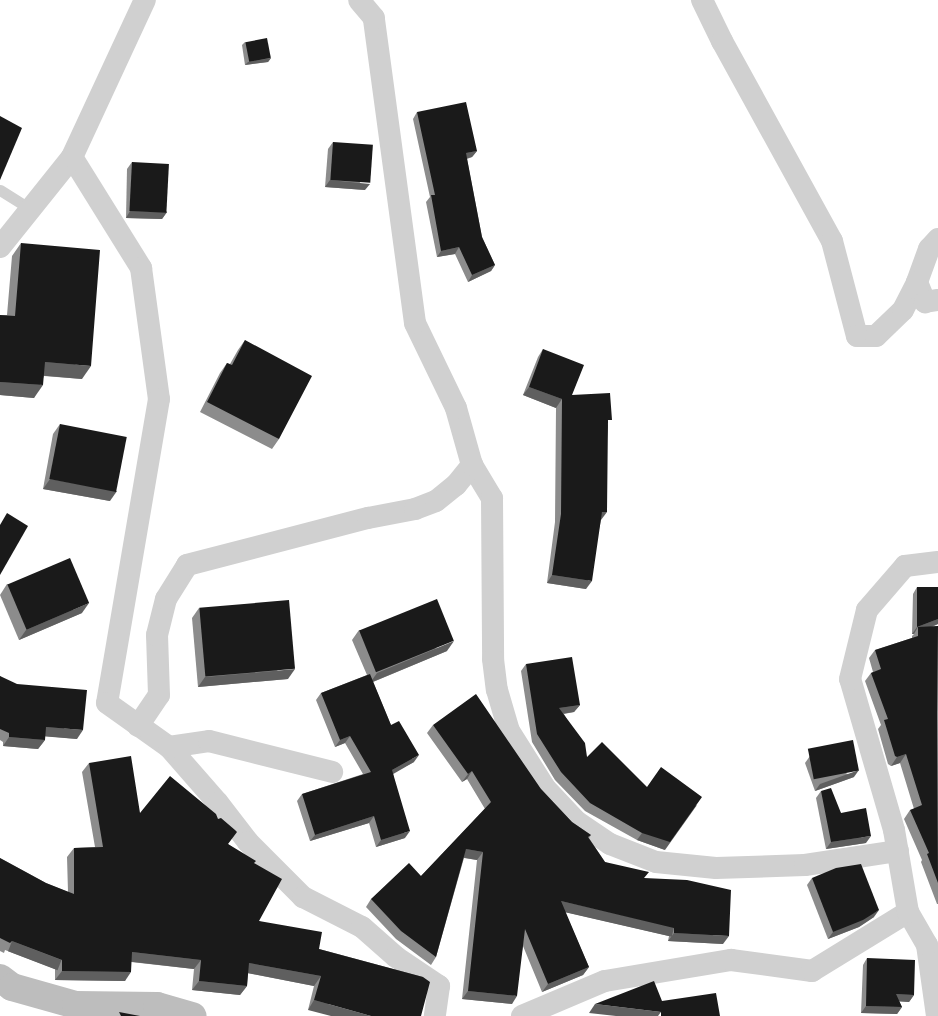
<!DOCTYPE html>
<html>
<head>
<meta charset="utf-8">
<style>
	body { margin:0 }
	#map { position:relative; width:938px; height:1016px; overflow:hidden; background:#fff; font-family:"DejaVu Sans",sans-serif }
	div>[style] { position:absolute }
	.lane>* { height:11px; margin:-5.5px; padding:0 5.5px; transform-origin:5.5px; border-radius:5.5px; background:#d0d0d0 }
	.street>* { height:22px; margin:-11px; padding:0 11px; transform-origin:11px; border-radius:11px; background:#d0d0d0 }
	.secondary>* { height:28px; margin:-14px; padding:0 14px; transform-origin:14px; border-radius:14px; background:#bdbdbd }
	.wall>* { inset:0; background:#8c8c8c }
	.shaded-wall>* { inset:0; background:#5f5f5f; transform-origin:0 0 }
	.building>* { inset:0; background:#1a1a1a; transform-origin:0 0 }
	span { translate:-50% -50%; white-space:nowrap; text-align:center; line-height:1.15; -webkit-text-stroke:5px #fff; paint-order:stroke }
</style>
</head>
<body>
<div id="map">
	<div class="lane">
		<div style="left:0;top:190px;width:36px;rotate:32deg"></div>
	</div>
	<div class="street">
		<div style="left:702px;top:0;width:46px;rotate:64deg"></div>
		<div style="left:722px;top:41px;width:228px;rotate:61.2deg"></div>
		<div style="left:832px;top:241px;width:98px;rotate:75.3deg"></div>
		<div style="left:857px;top:336px;width:19px"></div>
		<div style="left:876px;top:336px;width:37px;rotate:-44deg"></div>
		<div style="left:903px;top:310px;width:31px;rotate:-63deg"></div>
		<div style="left:72px;top:157px;width:131px;rotate:58.1deg"></div>
		<div style="left:141px;top:268px;width:132px;rotate:82.2deg"></div>
		<div style="left:159px;top:399px;width:308px;rotate:99.7deg"></div>
		<div style="left:107px;top:703px;width:76px;rotate:35.4deg"></div>
		<div style="left:169px;top:747px;width:74px;rotate:48.8deg"></div>
		<div style="left:218px;top:803px;width:49px;rotate:52.4deg"></div>
		<div style="left:248px;top:842px;width:78px;rotate:45deg"></div>
		<div style="left:303px;top:897px;width:66px;rotate:27deg"></div>
		<div style="left:362px;top:927px;width:45px;rotate:41.4deg"></div>
		<div style="left:396px;top:957px;width:52px;rotate:34deg"></div>
		<div style="left:439px;top:986px;width:30px;rotate:98deg"></div>
		<div style="left:938px;top:239px;width:13px;rotate:132deg"></div>
		<div style="left:929px;top:249px;width:35px;rotate:110deg"></div>
		<div style="left:917px;top:282px;width:22px;rotate:68deg"></div>
		<div style="left:925px;top:302px;width:13px;rotate:-9deg"></div>
		<div style="left:0;top:247px;width:115px;rotate:-51.3deg"></div>
		<div style="left:72px;top:157px;width:173px;rotate:-65.1deg"></div>
		<div style="left:472px;top:465px;width:39px;rotate:59deg"></div>
		<div style="left:492px;top:498px;width:161px;rotate:89.6deg"></div>
		<div style="left:493px;top:659px;width:31px;rotate:83deg"></div>
		<div style="left:497px;top:690px;width:43px;rotate:73.7deg"></div>
		<div style="left:509px;top:731px;width:67px;rotate:57.7deg"></div>
		<div style="left:545px;top:788px;width:45px;rotate:46.8deg"></div>
		<div style="left:576px;top:821px;width:41px;rotate:34.1deg"></div>
		<div style="left:610px;top:844px;width:49px;rotate:21.4deg"></div>
		<div style="left:656px;top:862px;width:60px;rotate:5.7deg"></div>
		<div style="left:716px;top:868px;width:89px;rotate:-1.9deg"></div>
		<div style="left:805px;top:865px;width:94px;rotate:-8.6deg"></div>
		<div style="left:138px;top:726px;width:37px;rotate:-56deg"></div>
		<div style="left:159px;top:695px;width:60px;rotate:-91.9deg"></div>
		<div style="left:157px;top:635px;width:37px;rotate:-76deg"></div>
		<div style="left:166px;top:599px;width:40px;rotate:-58deg"></div>
		<div style="left:187px;top:565px;width:187px;rotate:-14.6deg"></div>
		<div style="left:368px;top:518px;width:48px;rotate:-10.8deg"></div>
		<div style="left:415px;top:509px;width:22px;rotate:-21deg"></div>
		<div style="left:436px;top:501px;width:26px;rotate:-39deg"></div>
		<div style="left:456px;top:485px;width:26px;rotate:-51deg"></div>
		<div style="left:472px;top:465px;width:59px;rotate:-105.7deg"></div>
		<div style="left:456px;top:408px;width:94px;rotate:-115.8deg"></div>
		<div style="left:415px;top:323px;width:308px;rotate:-97.7deg"></div>
		<div style="left:374px;top:18px;width:23px;rotate:-130deg"></div>
		<div style="left:169px;top:747px;width:40px;rotate:-8.5deg"></div>
		<div style="left:209px;top:741px;width:127px;rotate:14.1deg"></div>
		<div style="left:522px;top:1016px;width:90px;rotate:-22.9deg"></div>
		<div style="left:605px;top:981px;width:128px;rotate:-9.5deg"></div>
		<div style="left:731px;top:960px;width:82px;rotate:7.7deg"></div>
		<div style="left:812px;top:971px;width:113px;rotate:-31.6deg"></div>
		<div style="left:937px;top:1016px;width:72px;rotate:-98deg"></div>
		<div style="left:927px;top:945px;width:38px;rotate:-120deg"></div>
		<div style="left:908px;top:912px;width:83px;rotate:-99.7deg"></div>
		<div style="left:894px;top:830px;width:157px;rotate:-106.2deg"></div>
		<div style="left:850px;top:679px;width:71px;rotate:-76.2deg"></div>
		<div style="left:867px;top:610px;width:58px;rotate:-49.2deg"></div>
		<div style="left:905px;top:566px;width:33px;rotate:-7deg"></div>
	</div>
	<div class="secondary">
		<div style="left:0;top:978px;width:15px;rotate:37deg"></div>
		<div style="left:12px;top:987px;width:66px;rotate:15.7deg"></div>
		<div style="left:76px;top:1005px;width:81px;rotate:0.7deg"></div>
		<div style="left:157px;top:1006px;width:37px;rotate:16deg"></div>
	</div>
	<div class="wall">
		<div style="clip-path:polygon(245px 42px,271px 58px,268px 62px,245px 65px,242px 45px)"></div>
		<div style="clip-path:polygon(417px 112px,477px 151px,472px 157px,467px 159px,482px 237px,495px 265px,491px 271px,468px 282px,455px 254px,437px 257px,426px 202px,430px 197px,413px 119px)"></div>
		<div style="clip-path:polygon(333px 142px,365px 190px,325px 187px,328px 149px)"></div>
		<div style="clip-path:polygon(132px 162px,167px 212px,162px 219px,126px 218px,127px 169px)"></div>
		<div style="clip-path:polygon(21px 243px,82px 379px,44px 376px,34px 398px,0 395px,0 315px,7px 315px,12px 256px)"></div>
		<div style="clip-path:polygon(245px 340px,279px 439px,272px 449px,200px 412px,220px 373px,227px 363px,230px 364px,238px 350px)"></div>
		<div style="clip-path:polygon(543px 349px,572px 395px,608px 425px,601px 520px,586px 589px,547px 583px,555px 522px,556px 408px,523px 395px,538px 357px)"></div>
		<div style="clip-path:polygon(60px 424px,110px 501px,43px 489px,53px 434px)"></div>
		<div style="clip-path:polygon(7px 584px,82px 613px,19px 640px,0 595px)"></div>
		<div style="clip-path:polygon(917px 587px,938px 587px,938px 624px,932px 627px,938px 626px,938px 904px,937px 904px,921px 862px,922px 860px,904px 819px,910px 810px,914px 809px,900px 763px,891px 766px,888px 764px,878px 729px,881px 725px,865px 681px,871px 673px,873px 672px,869px 658px,875px 650px,912px 638px,912px 636px,914px 634px,912px 634px,913px 594px)"></div>
		<div style="clip-path:polygon(199px 608px,288px 679px,198px 687px,192px 618px)"></div>
		<div style="clip-path:polygon(359px 630px,447px 651px,373px 682px,391px 725px,414px 762px,393px 773px,405px 838px,376px 847px,369px 823px,310px 841px,297px 801px,302px 794px,363px 774px,345px 743px,335px 747px,316px 700px,321px 693px,367px 675px,352px 640px)"></div>
		<div style="clip-path:polygon(526px 664px,580px 705px,574px 712px,564px 714px,587px 757px,665px 850px,637px 840px,585px 811px,555px 780px,532px 742px,521px 671px)"></div>
		<div style="clip-path:polygon(0 676px,77px 739px,45px 736px,45px 740px,38px 749px,3px 746px,3px 742px,0 740px)"></div>
		<div style="clip-path:polygon(433px 725px,541px 789px,572px 822px,591px 835px,589px 838px,605px 862px,644px 878px,723px 944px,668px 941px,669px 936px,565px 912px,589px 967px,583px 975px,542px 992px,523px 946px,512px 1004px,462px 999px,477px 860px,464px 858px,436px 957px,431px 965px,396px 939px,366px 907px,371px 899px,421px 876px,485px 809px,467px 779px,462px 782px,427px 733px)"></div>
		<div style="clip-path:polygon(810px 756px,854px 777px,815px 791px,805px 763px)"></div>
		<div style="clip-path:polygon(89px 763px,140px 813px,228px 844px,254px 863px,259px 921px,319px 949px,423px 977px,308px 1010px,314px 986px,248px 973px,247px 986px,240px 995px,192px 990px,194px 969px,131px 962px,125px 981px,55px 980px,55px 969px,5px 950px,4px 953px,0 951px,0 858px,46px 883px,68px 892px,67px 857px,74px 848px,95px 847px,82px 772px)"></div>
		<div style="clip-path:polygon(821px 791px,841px 813px,866px 843px,826px 849px,816px 798px)"></div>
		<div style="clip-path:polygon(812px 878px,874px 917px,859px 927px,828px 939px,807px 885px)"></div>
		<div style="clip-path:polygon(867px 958px,914px 995px,909px 1002px,899px 1001px,902px 1007px,897px 1014px,861px 1013px,863px 965px)"></div>
	</div>
	<div class="shaded-wall">
		<div style="clip-path:polygon(271px 58px,268px 62px,245px 65px,248px 62px)"></div>
		<div style="clip-path:polygon(477px 151px,472px 157px,461px 160px,466px 153px)"></div>
		<div style="clip-path:polygon(330px 180px,370px 184px,365px 190px,325px 187px)"></div>
		<div style="clip-path:polygon(130px 211px,167px 212px,162px 219px,126px 218px)"></div>
		<div style="clip-path:polygon(459px 247px,455px 254px,437px 257px,441px 251px)"></div>
		<div style="clip-path:polygon(495px 265px,491px 271px,468px 282px,472px 275px)"></div>
		<div style="clip-path:polygon(45px 362px,91px 366px,82px 379px,36px 375px)"></div>
		<div style="clip-path:polygon(0 382px,43px 385px,34px 398px,0 395px)"></div>
		<div style="clip-path:polygon(529px 387px,562px 399px,556px 408px,523px 395px)"></div>
		<div style="clip-path:polygon(50px 479px,117px 491px,110px 501px,43px 489px)"></div>
		<div style="clip-path:polygon(602px 512px,607px 512px,601px 520px,596px 520px)"></div>
		<div style="clip-path:polygon(552px 575px,592px 581px,586px 589px,547px 583px)"></div>
		<div style="clip-path:polygon(89px 603px,82px 613px,19px 640px,26px 630px)"></div>
		<div style="clip-path:polygon(938px 619px,938px 624px,918px 632px,918px 627px,914px 634px,912px 634px,917px 627px)"></div>
		<div style="clip-path:polygon(454px 641px,447px 651px,370px 683px,377px 673px)"></div>
		<div style="clip-path:polygon(295px 669px,288px 679px,198px 687px,205px 677px)"></div>
		<div style="clip-path:polygon(580px 705px,574px 712px,554px 715px,559px 708px)"></div>
		<div style="clip-path:polygon(46px 727px,83px 730px,77px 739px,40px 736px)"></div>
		<div style="clip-path:polygon(350px 736px,345px 743px,335px 747px,340px 740px)"></div>
		<div style="clip-path:polygon(9px 737px,45px 740px,38px 749px,3px 746px)"></div>
		<div style="clip-path:polygon(906px 754px,900px 763px,891px 766px,897px 757px)"></div>
		<div style="clip-path:polygon(419px 755px,414px 762px,388px 777px,392px 770px)"></div>
		<div style="clip-path:polygon(859px 770px,854px 777px,815px 791px,820px 784px)"></div>
		<div style="clip-path:polygon(472px 771px,467px 779px,462px 782px,468px 774px)"></div>
		<div style="clip-path:polygon(697px 805px,665px 850px,637px 840px,642px 833px)"></div>
		<div style="clip-path:polygon(374px 816px,369px 823px,310px 841px,315px 835px)"></div>
		<div style="clip-path:polygon(410px 831px,405px 838px,376px 847px,381px 840px)"></div>
		<div style="clip-path:polygon(871px 836px,866px 843px,826px 849px,831px 842px)"></div>
		<div style="clip-path:polygon(466px 849px,483px 852px,477px 860px,460px 857px)"></div>
		<div style="left:561px;top:901px;width:116px;height:10px;rotate:13deg"></div>
		<div style="clip-path:polygon(879px 910px,874px 917px,859px 927px,828px 939px,833px 932px)"></div>
		<div style="clip-path:polygon(674px 933px,729px 936px,723px 944px,668px 941px)"></div>
		<div style="left:12px;top:941px;width:53px;height:11px;rotate:21deg"></div>
		<div style="clip-path:polygon(132px 952px,201px 960px,194px 969px,125px 961px)"></div>
		<div style="clip-path:polygon(249px 963px,321px 976px,314px 986px,242px 972px)"></div>
		<div style="clip-path:polygon(589px 967px,583px 975px,542px 992px,548px 984px)"></div>
		<div style="clip-path:polygon(62px 971px,131px 972px,125px 981px,55px 980px)"></div>
		<div style="clip-path:polygon(199px 981px,247px 986px,240px 995px,192px 990px)"></div>
		<div style="clip-path:polygon(468px 991px,517px 996px,512px 1004px,462px 999px)"></div>
		<div style="clip-path:polygon(896px 994px,914px 995px,909px 1002px,891px 1001px)"></div>
		<div style="clip-path:polygon(314px 1000px,371px 1016px,331px 1016px,308px 1010px)"></div>
		<div style="clip-path:polygon(595px 1004px,661px 1012px,658px 1016px,616px 1016px,589px 1013px)"></div>
		<div style="clip-path:polygon(866px 1006px,902px 1007px,897px 1014px,861px 1013px)"></div>
	</div>
	<div class="building">
		<div style="left:267px;top:38px;width:20px;height:22px;rotate:79deg"></div>
		<div style="clip-path:polygon(466px 102px,477px 151px,466px 153px,482px 237px,495px 265px,472px 275px,459px 247px,441px 251px,431px 195px,435px 195px,417px 112px)"></div>
		<div style="clip-path:polygon(0 116px,22px 128px,0 180px)"></div>
		<div style="left:333px;top:142px;width:40px;height:38px;rotate:4deg"></div>
		<div style="left:132px;top:162px;width:37px;height:49px;rotate:3deg"></div>
		<div style="clip-path:polygon(21px 243px,100px 250px,91px 366px,45px 362px,43px 385px,0 382px,0 315px,15px 316px)"></div>
		<div style="clip-path:polygon(245px 340px,312px 376px,279px 439px,207px 402px,227px 363px,232px 365px)"></div>
		<div style="clip-path:polygon(543px 349px,584px 365px,572px 395px,610px 393px,612px 420px,608px 420px,607px 512px,602px 512px,592px 581px,552px 575px,561px 514px,562px 399px,529px 387px)"></div>
		<div style="left:60px;top:424px;width:68px;height:56px;rotate:11deg"></div>
		<div style="clip-path:polygon(7px 513px,28px 526px,0 575px,0 525px)"></div>
		<div style="left:70px;top:558px;width:49px;height:68px;rotate:67deg"></div>
		<div style="clip-path:polygon(917px 587px,938px 587px,938px 619px,917px 627px)"></div>
		<div style="left:437px;top:599px;width:45px;height:84px;rotate:68deg"></div>
		<div style="left:289px;top:600px;width:69px;height:90px;rotate:85deg"></div>
		<div style="clip-path:polygon(938px 626px,937px 714px,938px 883px,927px 854px,929px 853px,910px 810px,922px 805px,906px 754px,897px 757px,895px 756px,884px 720px,888px 719px,871px 673px,881px 669px,875px 650px,918px 636px,918px 627px)"></div>
		<div style="clip-path:polygon(572px 657px,580px 705px,559px 708px,585px 743px,587px 757px,602px 742px,647px 787px,661px 767px,702px 797px,670px 842px,642px 833px,590px 803px,561px 772px,537px 734px,526px 664px)"></div>
		<div style="clip-path:polygon(370px 674px,391px 725px,399px 721px,419px 755px,392px 770px,410px 831px,381px 840px,374px 816px,315px 835px,302px 794px,371px 772px,350px 736px,340px 740px,321px 693px)"></div>
		<div style="clip-path:polygon(0 676px,17px 684px,87px 690px,83px 730px,46px 727px,45px 740px,9px 737px,9px 733px,0 729px)"></div>
		<div style="clip-path:polygon(476px 694px,541px 789px,572px 822px,591px 835px,588px 837px,605px 862px,649px 872px,644px 878px,687px 880px,731px 890px,729px 936px,674px 933px,674px 928px,561px 901px,589px 967px,548px 984px,525px 929px,517px 996px,468px 991px,483px 852px,466px 849px,436px 957px,401px 931px,371px 899px,409px 863px,421px 876px,491px 802px,472px 771px,468px 774px,433px 725px)"></div>
		<div style="left:853px;top:740px;width:31px;height:46px;rotate:79deg"></div>
		<div style="clip-path:polygon(131px 756px,140px 813px,170px 776px,216px 814px,218px 819px,221px 818px,235px 830px,237px 832px,228px 844px,256px 861px,254px 863px,282px 879px,259px 921px,322px 932px,319px 949px,423px 977px,430px 982px,421px 1016px,371px 1016px,314px 1000px,321px 976px,249px 963px,247px 986px,199px 981px,201px 960px,132px 952px,131px 972px,62px 971px,62px 960px,12px 941px,10px 943px,0 938px,0 858px,46px 883px,74px 894px,74px 848px,103px 847px,89px 763px)"></div>
		<div style="clip-path:polygon(831px 788px,841px 813px,866px 808px,871px 836px,831px 842px,821px 791px)"></div>
		<div style="clip-path:polygon(861px 864px,879px 910px,863px 920px,833px 932px,812px 878px,836px 868px)"></div>
		<div style="clip-path:polygon(867px 958px,915px 960px,914px 995px,896px 994px,902px 1007px,866px 1006px)"></div>
		<div style="clip-path:polygon(654px 981px,662px 1001px,716px 993px,720px 1016px,658px 1016px,661px 1016px,661px 1012px,595px 1004px)"></div>
		<div style="clip-path:polygon(119px 1012px,140px 1016px,121px 1016px)"></div>
	</div>
</div>
</body>
</html>
